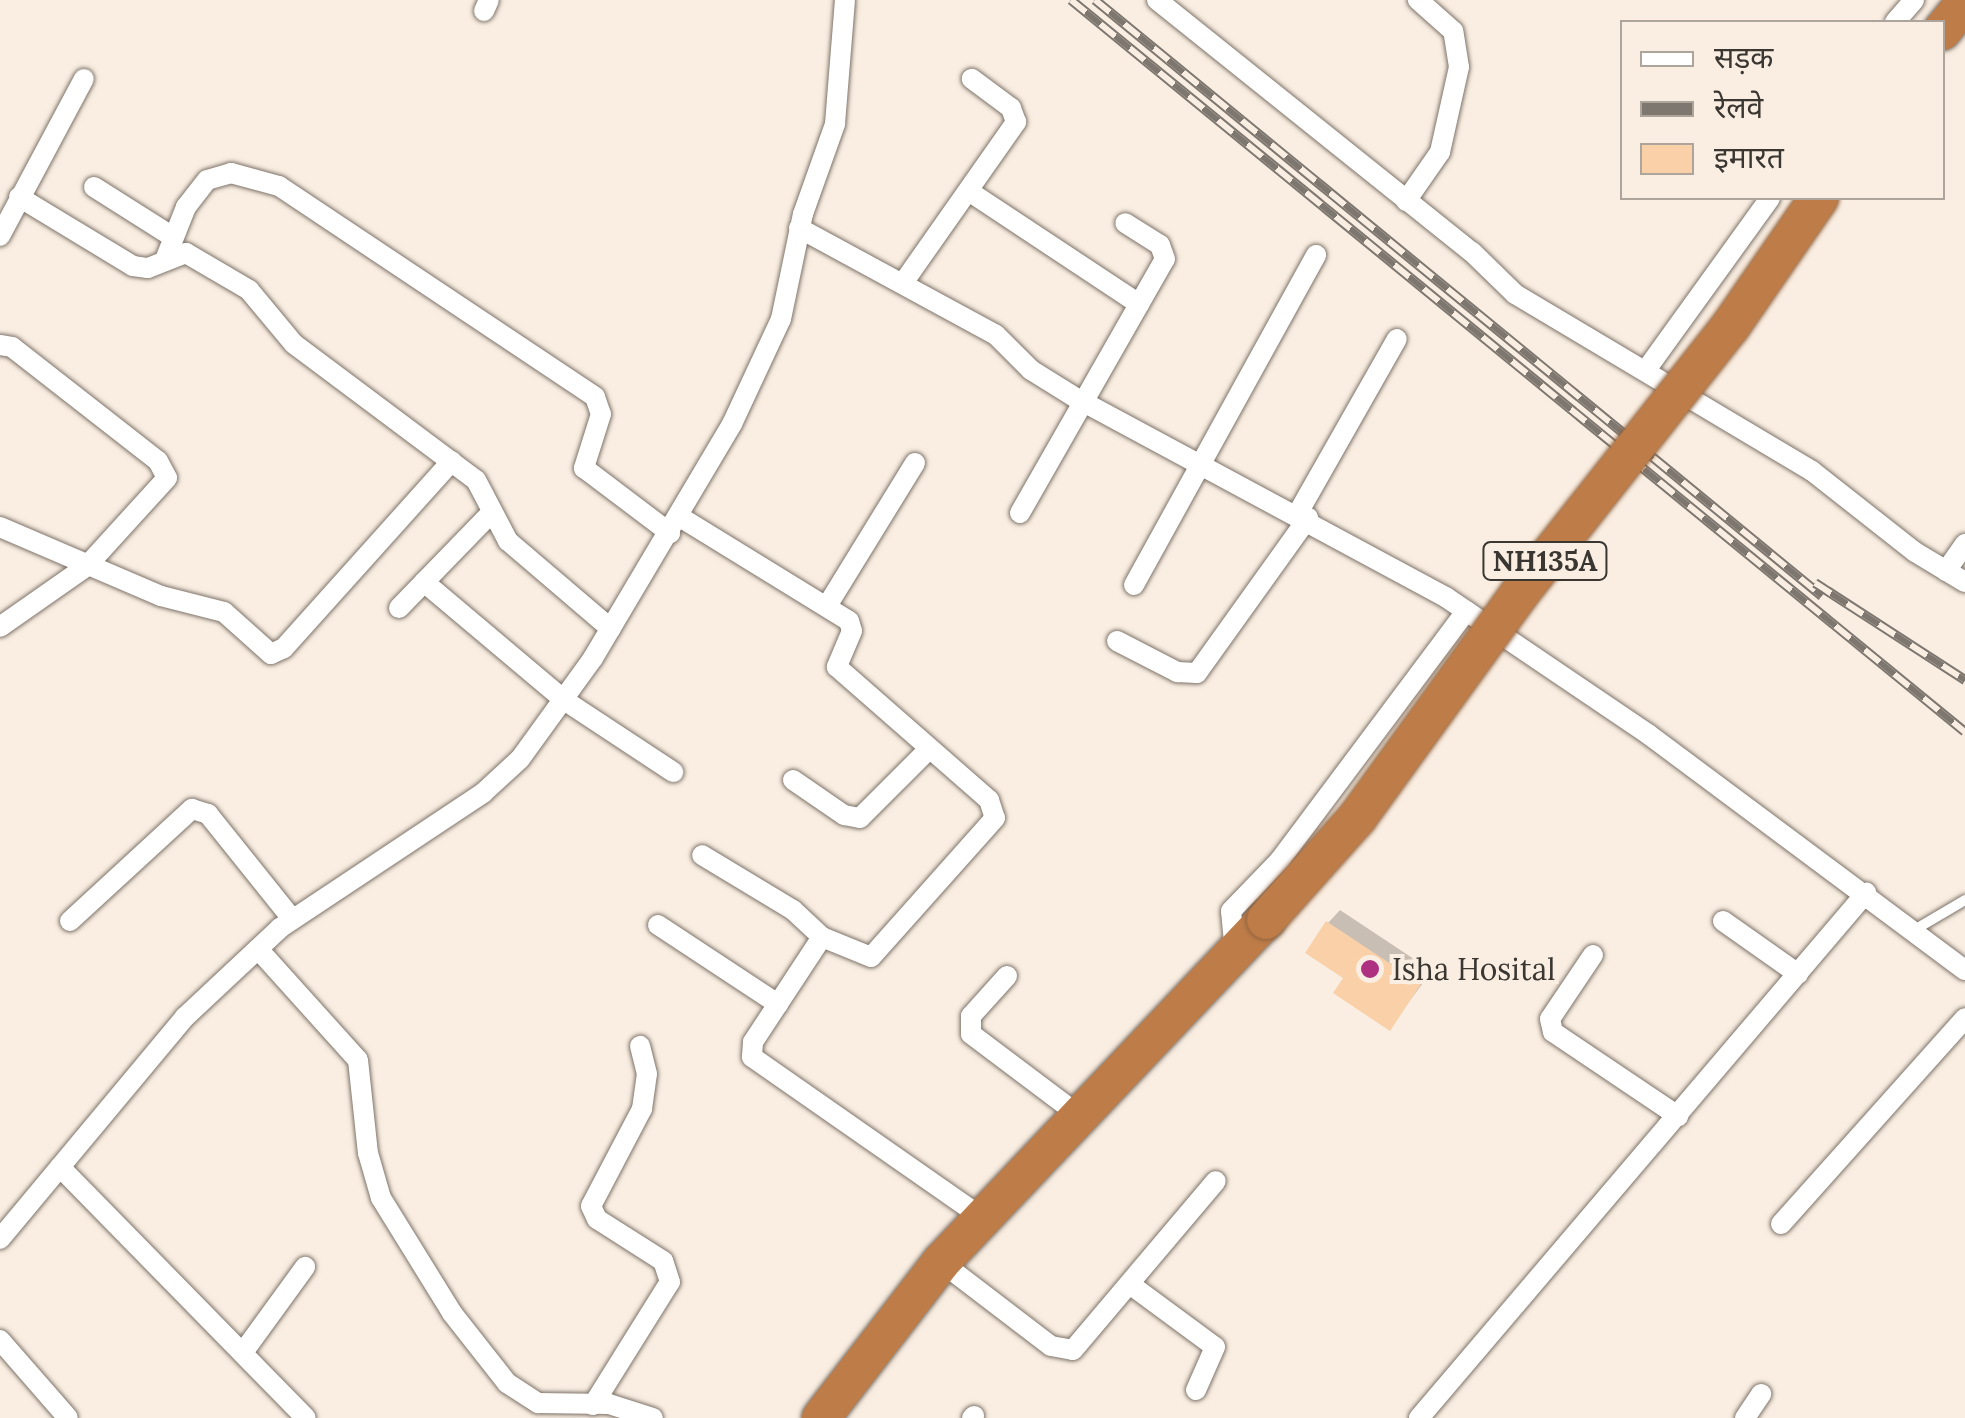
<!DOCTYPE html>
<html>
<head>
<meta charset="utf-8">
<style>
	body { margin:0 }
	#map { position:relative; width:1965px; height:1418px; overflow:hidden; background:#faeee2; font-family:Lora,"Noto Sans Devanagari",serif }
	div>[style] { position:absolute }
	.shadow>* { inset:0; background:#0003 }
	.building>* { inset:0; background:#f9d0a7 }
	.roads { filter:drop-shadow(0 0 2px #7e7369) drop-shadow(0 0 2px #7e7369) }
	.lane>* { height:10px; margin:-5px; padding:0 5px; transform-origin:5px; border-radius:5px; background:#fff }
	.street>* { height:20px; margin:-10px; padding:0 10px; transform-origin:10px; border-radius:10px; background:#fff }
	.highway>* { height:38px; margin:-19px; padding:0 19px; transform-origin:19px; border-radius:19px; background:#be7c48 }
	.rail>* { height:10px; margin-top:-5px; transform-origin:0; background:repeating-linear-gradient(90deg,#faeee2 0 19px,#7e7770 0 38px); box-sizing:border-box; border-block:2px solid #7e7770 }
	.bridges { filter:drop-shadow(0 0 2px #906440) drop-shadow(0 0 2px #906440) }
	.highway-bridge>* { height:38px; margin:-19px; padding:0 19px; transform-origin:19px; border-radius:19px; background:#be7c48 }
	.dots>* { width:28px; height:28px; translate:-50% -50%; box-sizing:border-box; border:5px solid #faeee2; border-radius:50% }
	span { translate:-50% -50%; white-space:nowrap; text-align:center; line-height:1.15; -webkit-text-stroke:8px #faeee2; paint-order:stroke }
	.shield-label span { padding:2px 8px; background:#faeee2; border:2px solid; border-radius:8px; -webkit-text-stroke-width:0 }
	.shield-label { font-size:28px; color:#3a3631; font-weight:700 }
	.poi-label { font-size:30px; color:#3a3631 }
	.left { translate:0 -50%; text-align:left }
	.legend { position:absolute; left:1620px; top:20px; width:325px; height:180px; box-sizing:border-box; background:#faeee2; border:2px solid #ada49b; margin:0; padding:12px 18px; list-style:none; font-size:30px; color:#3a3631 }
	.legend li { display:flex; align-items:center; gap:20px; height:50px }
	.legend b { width:50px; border:2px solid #ada49b }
</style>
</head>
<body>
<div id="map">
	<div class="shadow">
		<div style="clip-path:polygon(1340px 910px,1432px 971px,1390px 1027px,1346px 977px,1328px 923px)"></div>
	</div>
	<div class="building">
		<div style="clip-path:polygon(1326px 921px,1421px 984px,1390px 1031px,1333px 993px,1343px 978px,1305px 953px)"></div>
	</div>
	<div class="roads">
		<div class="lane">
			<div style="left:1916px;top:929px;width:57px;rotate:-30.6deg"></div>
		</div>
		<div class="street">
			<div style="left:1157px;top:0;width:403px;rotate:38.7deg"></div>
			<div style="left:1472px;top:252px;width:60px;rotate:44.3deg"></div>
			<div style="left:1515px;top:294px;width:346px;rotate:30.8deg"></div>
			<div style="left:1812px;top:471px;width:131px;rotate:38.2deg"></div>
			<div style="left:1915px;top:552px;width:58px;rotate:31deg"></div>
			<div style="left:484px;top:11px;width:12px;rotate:-66deg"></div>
			<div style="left:1895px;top:22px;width:29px;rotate:-49deg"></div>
			<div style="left:94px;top:187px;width:93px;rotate:32.3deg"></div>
			<div style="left:970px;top:192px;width:203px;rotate:33.5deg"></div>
			<div style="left:19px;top:197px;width:133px;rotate:31.2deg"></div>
			<div style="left:133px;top:266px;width:15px;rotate:8deg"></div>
			<div style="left:148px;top:268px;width:41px;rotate:-21.5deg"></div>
			<div style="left:186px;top:253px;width:73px;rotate:30.4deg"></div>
			<div style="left:249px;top:290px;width:70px;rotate:50.2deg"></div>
			<div style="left:294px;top:344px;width:227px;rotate:36.8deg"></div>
			<div style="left:476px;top:480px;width:69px;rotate:62.3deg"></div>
			<div style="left:508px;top:541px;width:135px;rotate:40.5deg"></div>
			<div style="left:1406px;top:201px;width:60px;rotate:-55.2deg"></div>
			<div style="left:1440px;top:152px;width:87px;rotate:-77.4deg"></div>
			<div style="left:1459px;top:67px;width:36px;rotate:-99deg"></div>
			<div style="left:1453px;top:31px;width:47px;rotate:-138.5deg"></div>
			<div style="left:799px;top:228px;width:224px;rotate:28.5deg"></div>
			<div style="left:996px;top:335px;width:49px;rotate:45deg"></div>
			<div style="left:1031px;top:370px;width:53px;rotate:31.9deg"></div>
			<div style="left:1076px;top:398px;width:421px;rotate:28.3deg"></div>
			<div style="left:1447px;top:598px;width:243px;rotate:34.1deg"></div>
			<div style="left:1648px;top:734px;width:395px;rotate:36.7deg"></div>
			<div style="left:0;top:236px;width:178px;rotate:-61.9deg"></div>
			<div style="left:165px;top:260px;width:57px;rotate:-68.4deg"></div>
			<div style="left:186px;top:207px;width:34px;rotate:-52deg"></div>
			<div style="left:207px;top:180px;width:25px;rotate:-16deg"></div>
			<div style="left:231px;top:173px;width:50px;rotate:15.2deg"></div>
			<div style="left:279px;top:186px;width:380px;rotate:33.7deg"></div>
			<div style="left:595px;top:397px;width:18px;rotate:71deg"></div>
			<div style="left:601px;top:414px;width:57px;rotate:107.5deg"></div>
			<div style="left:584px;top:468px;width:108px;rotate:37.1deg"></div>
			<div style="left:903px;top:283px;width:197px;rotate:-54.9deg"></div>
			<div style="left:1016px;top:122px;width:15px;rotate:-110deg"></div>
			<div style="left:1011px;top:108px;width:49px;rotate:-143.4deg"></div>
			<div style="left:0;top:345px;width:12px;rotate:9deg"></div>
			<div style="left:12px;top:347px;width:185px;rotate:38deg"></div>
			<div style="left:158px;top:461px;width:19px;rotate:62deg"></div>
			<div style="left:167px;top:478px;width:119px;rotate:132.3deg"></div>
			<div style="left:87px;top:566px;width:106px;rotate:145deg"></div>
			<div style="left:1646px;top:370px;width:212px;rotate:-54.2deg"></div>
			<div style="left:1020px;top:513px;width:292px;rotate:-60.3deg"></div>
			<div style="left:1165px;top:259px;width:15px;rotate:-110deg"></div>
			<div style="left:1160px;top:245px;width:41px;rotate:-147.8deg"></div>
			<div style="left:1298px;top:513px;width:200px;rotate:-60.4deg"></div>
			<div style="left:680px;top:517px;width:198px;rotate:31.6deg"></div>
			<div style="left:849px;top:621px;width:10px;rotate:73deg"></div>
			<div style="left:852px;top:631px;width:39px;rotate:113deg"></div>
			<div style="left:837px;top:667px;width:202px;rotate:41.2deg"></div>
			<div style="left:989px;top:800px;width:19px;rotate:72deg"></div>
			<div style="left:995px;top:818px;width:186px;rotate:131.7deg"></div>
			<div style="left:871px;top:957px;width:53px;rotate:-157.8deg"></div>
			<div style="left:822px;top:937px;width:40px;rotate:-137deg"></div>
			<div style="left:793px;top:910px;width:106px;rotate:-148.9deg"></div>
			<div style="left:0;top:527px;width:175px;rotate:23.2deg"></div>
			<div style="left:161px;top:596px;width:65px;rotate:14.3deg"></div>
			<div style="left:224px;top:612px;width:63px;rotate:41.8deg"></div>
			<div style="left:271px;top:654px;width:14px;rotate:-25deg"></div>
			<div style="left:284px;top:648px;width:251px;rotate:-48.1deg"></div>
			<div style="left:1946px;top:571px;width:33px;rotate:-55deg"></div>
			<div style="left:424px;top:582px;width:183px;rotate:40.1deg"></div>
			<div style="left:564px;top:700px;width:131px;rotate:33.4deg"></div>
			<div style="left:1134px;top:585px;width:377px;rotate:-61.1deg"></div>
			<div style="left:827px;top:606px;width:168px;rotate:-58.4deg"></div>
			<div style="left:399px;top:608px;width:131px;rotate:-45.9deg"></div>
			<div style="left:1117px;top:641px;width:68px;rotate:27.3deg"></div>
			<div style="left:1177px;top:672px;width:20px;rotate:3deg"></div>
			<div style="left:1197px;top:673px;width:191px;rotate:-54.4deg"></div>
			<div style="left:793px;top:780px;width:62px;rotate:34.5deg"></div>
			<div style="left:844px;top:815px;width:16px;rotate:11deg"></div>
			<div style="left:860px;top:818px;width:98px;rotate:-45deg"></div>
			<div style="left:70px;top:921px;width:166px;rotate:-42.6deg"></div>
			<div style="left:192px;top:809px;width:17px;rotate:17deg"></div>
			<div style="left:208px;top:814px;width:134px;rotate:51.3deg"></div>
			<div style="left:1723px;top:921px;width:92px;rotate:35.2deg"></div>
			<div style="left:658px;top:925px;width:144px;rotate:33.4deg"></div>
			<div style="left:822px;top:937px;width:126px;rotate:123.3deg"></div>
			<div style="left:753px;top:1042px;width:15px;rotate:94deg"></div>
			<div style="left:752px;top:1057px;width:283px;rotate:34.9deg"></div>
			<div style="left:258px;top:949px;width:149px;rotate:48deg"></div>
			<div style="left:358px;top:1060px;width:94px;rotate:83.9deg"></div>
			<div style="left:368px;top:1153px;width:47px;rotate:73.9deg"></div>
			<div style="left:381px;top:1198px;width:135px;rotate:58.3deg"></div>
			<div style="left:452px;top:1313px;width:89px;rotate:51.8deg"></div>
			<div style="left:507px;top:1383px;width:37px;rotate:33deg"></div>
			<div style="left:538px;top:1403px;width:71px;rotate:0.8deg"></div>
			<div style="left:609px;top:1404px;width:46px;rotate:17.7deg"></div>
			<div style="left:1235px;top:953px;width:42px;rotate:-95.4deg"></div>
			<div style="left:1231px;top:911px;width:71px;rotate:-46.1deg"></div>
			<div style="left:1280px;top:860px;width:311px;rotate:-53.2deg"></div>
			<div style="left:1593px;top:955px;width:77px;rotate:123.9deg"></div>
			<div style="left:1550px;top:1019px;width:13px;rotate:77deg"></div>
			<div style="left:1553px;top:1032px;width:151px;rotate:33.9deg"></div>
			<div style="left:1007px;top:976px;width:54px;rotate:132deg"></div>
			<div style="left:971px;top:1016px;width:18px;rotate:90deg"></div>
			<div style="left:971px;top:1034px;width:136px;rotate:37deg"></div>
			<div style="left:60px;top:1167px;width:351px;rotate:45.6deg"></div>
			<div style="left:1781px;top:1224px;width:276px;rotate:-48.2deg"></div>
			<div style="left:0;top:1239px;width:289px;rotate:-50.2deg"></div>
			<div style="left:185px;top:1017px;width:130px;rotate:-43.1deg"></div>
			<div style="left:280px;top:928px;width:244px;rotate:-33.6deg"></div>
			<div style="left:483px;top:793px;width:50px;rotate:-42.6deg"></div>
			<div style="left:520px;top:759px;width:125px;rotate:-54.1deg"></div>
			<div style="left:593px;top:658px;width:272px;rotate:-59.3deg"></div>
			<div style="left:732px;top:424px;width:116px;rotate:-65deg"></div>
			<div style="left:781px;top:319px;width:107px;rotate:-78.2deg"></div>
			<div style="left:803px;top:214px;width:96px;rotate:-70.4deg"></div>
			<div style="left:835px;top:124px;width:124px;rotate:-85.4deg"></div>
			<div style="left:941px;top:1262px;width:138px;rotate:37.4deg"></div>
			<div style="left:1051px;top:1346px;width:22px;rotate:10deg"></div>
			<div style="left:1073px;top:1350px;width:221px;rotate:-49.8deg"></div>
			<div style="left:1131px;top:1285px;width:104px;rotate:36.4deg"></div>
			<div style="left:1215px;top:1347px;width:47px;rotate:113.8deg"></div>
			<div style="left:0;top:1340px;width:103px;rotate:48.9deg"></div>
			<div style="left:244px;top:1351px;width:104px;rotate:-54deg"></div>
			<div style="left:593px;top:1405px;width:145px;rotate:-58deg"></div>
			<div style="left:670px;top:1282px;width:22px;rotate:-108deg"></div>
			<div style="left:663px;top:1261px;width:78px;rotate:-147.5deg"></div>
			<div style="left:597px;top:1219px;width:14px;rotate:-115deg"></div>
			<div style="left:591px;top:1206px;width:110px;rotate:-62.3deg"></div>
			<div style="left:642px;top:1109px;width:35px;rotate:-82deg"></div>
			<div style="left:647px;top:1074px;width:29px;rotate:-104deg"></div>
			<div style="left:972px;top:1418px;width:3px;rotate:-45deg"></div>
			<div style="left:1419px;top:1418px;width:690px;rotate:-49.59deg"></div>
			<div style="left:1745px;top:1418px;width:29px;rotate:-56deg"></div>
		</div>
		<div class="highway">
			<div style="left:1942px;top:31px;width:36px;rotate:-51deg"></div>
			<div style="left:821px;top:1418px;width:197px;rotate:-52.4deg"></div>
			<div style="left:941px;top:1262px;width:472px;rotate:-46.5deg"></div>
		</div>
	</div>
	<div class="rail">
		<div style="left:1071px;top:0;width:1155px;rotate:39.31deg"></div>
		<div style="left:1095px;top:0;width:940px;rotate:39.35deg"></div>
		<div style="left:1815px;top:583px;width:179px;rotate:32.9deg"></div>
	</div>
	<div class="bridges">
		<div class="highway-bridge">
			<div style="left:1266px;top:920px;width:137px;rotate:-48.3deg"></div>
			<div style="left:1357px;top:818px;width:276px;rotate:-54.1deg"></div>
			<div style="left:1519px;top:594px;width:340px;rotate:-51.7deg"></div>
			<div style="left:1730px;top:327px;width:157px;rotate:-55.4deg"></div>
		</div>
	</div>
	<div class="dots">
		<div style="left:1370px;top:969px;background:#ae3080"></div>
	</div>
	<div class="shield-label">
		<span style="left:1545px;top:561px">NH135A</span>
	</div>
	<div class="poi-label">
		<span class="left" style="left:1392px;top:969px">Isha Hosital</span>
	</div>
	<ul class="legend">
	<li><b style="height:12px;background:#fff"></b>सड़क</li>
	<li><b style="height:12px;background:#7e7770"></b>रेलवे</li>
	<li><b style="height:28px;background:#f9d0a7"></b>इमारत</li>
	</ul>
</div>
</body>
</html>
